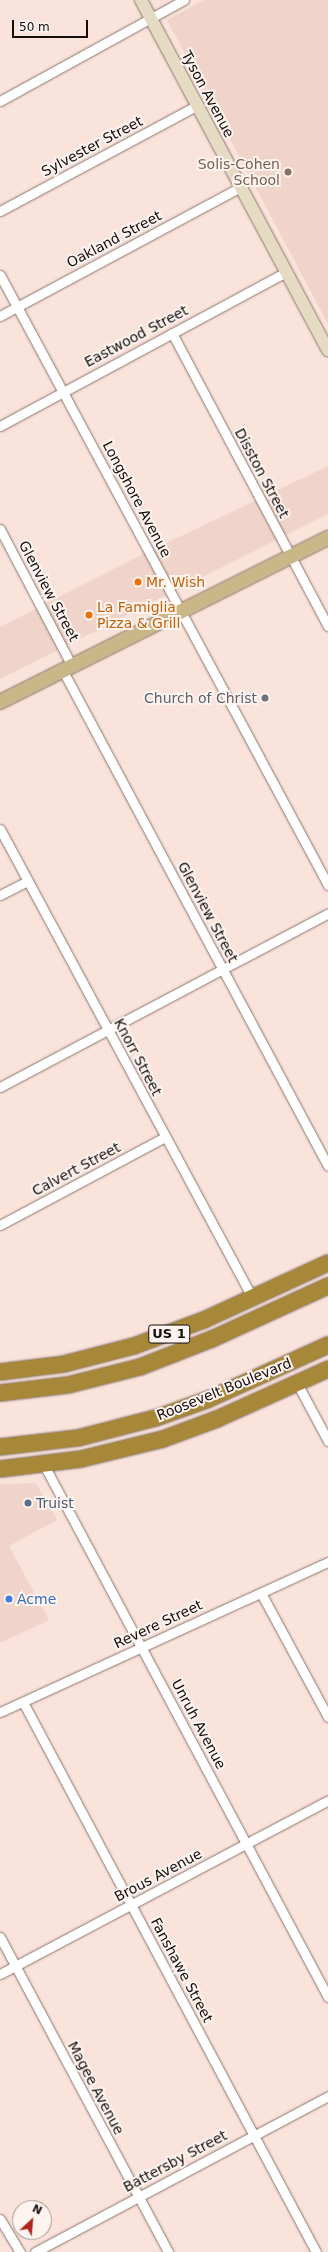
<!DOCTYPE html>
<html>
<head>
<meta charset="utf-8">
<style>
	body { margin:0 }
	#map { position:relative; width:328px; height:2252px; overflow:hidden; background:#fae3db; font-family:"DejaVu Sans",sans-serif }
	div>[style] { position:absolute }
	.built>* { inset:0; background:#f1d4c9 }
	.roads { filter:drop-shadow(0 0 1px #8a766f) drop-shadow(0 0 1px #8a766f) }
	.street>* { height:9px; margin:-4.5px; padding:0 4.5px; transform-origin:4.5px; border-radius:4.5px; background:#fff }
	.secondary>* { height:12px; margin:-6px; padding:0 6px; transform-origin:6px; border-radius:6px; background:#e5dbc3 }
	.primary>* { height:14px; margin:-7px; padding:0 7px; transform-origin:7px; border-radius:7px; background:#cab788 }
	.highway>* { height:16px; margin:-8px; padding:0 8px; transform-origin:8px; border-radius:8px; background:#a78738 }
	.dots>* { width:11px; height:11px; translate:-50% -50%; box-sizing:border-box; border:2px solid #fdf4f0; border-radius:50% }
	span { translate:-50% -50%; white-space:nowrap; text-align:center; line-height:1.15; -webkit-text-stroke:4px #fdf4f0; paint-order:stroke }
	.shield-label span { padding:1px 3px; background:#fdf4f0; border:1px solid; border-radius:3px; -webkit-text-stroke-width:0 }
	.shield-label { font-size:13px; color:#130c0a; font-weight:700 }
	.street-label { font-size:14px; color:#130c0a }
	.education-label { font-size:14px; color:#785e54 }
	.right { translate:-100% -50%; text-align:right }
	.food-label { font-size:14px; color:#c56008 }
	.left { translate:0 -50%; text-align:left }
	.worship-label { font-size:14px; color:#5b616d }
	.service-label { font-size:14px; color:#4e5e75 }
	.shop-label { font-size:14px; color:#366cbe }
	.north { position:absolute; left:12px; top:2200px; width:40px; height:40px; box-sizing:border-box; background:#fdf4f0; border:1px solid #9f9794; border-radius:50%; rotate:26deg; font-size:11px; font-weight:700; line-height:16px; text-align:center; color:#130c0a }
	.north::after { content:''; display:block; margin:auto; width:14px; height:18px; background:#b22319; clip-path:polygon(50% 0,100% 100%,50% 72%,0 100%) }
	.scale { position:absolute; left:12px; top:20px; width:76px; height:18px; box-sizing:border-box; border:2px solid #130c0a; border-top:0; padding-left:5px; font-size:12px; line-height:14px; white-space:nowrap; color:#130c0a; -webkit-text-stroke:3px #fdf4f0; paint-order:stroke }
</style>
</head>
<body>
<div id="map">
	<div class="built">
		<div style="clip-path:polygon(204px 0,328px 0,328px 324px,167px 20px)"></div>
		<div style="clip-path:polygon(328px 466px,328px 514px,0 679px,0 627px,137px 557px)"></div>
		<div style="clip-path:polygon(36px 1483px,57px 1520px,9px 1546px,49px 1620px,0 1643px,0 1484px)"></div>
	</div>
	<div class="roads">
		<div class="street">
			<div style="left:0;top:101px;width:210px;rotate:-28.8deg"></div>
			<div style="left:0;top:211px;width:225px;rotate:-28.2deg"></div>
			<div style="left:0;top:275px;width:693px;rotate:61.73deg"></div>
			<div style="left:0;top:316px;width:273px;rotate:-28.2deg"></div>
			<div style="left:172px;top:333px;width:332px;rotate:62deg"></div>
			<div style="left:0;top:426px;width:325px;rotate:-28.3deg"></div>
			<div style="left:0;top:529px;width:155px;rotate:62.3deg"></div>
			<div style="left:63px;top:671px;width:561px;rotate:61.84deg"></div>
			<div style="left:0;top:829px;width:532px;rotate:61.7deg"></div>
			<div style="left:0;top:895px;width:31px;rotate:-27deg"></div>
			<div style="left:0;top:1087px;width:371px;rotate:-27.9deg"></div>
			<div style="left:0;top:1225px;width:187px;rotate:-28.1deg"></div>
			<div style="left:297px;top:1383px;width:66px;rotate:61.9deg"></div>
			<div style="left:44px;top:1465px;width:603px;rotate:61.91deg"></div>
			<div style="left:261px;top:1593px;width:141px;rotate:61.6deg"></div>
			<div style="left:23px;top:1702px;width:623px;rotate:61.95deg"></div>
			<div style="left:0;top:1712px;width:361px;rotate:-24.6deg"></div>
			<div style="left:0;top:1937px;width:357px;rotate:61.9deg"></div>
			<div style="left:0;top:1974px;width:371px;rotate:-27.9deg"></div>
			<div style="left:0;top:2219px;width:39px;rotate:59deg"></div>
			<div style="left:35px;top:2252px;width:332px;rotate:-28deg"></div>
		</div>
		<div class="secondary">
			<div style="left:141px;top:0;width:397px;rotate:61.9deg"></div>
		</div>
		<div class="primary">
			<div style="left:0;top:702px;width:367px;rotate:-26.6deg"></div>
		</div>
		<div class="highway">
			<div style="left:0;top:1372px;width:64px;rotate:-7.1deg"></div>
			<div style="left:64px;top:1364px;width:72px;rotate:-14.4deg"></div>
			<div style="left:134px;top:1346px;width:75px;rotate:-20.4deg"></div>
			<div style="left:204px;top:1320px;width:136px;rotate:-24.7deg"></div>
			<div style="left:0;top:1393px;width:68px;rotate:-6.7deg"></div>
			<div style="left:68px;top:1385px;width:74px;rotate:-14deg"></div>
			<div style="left:140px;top:1367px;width:77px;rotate:-21.3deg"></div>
			<div style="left:212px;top:1339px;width:128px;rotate:-24.6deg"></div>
			<div style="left:0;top:1447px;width:79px;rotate:-6.6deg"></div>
			<div style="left:78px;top:1438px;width:81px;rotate:-14.4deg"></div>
			<div style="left:156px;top:1418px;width:56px;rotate:-19.7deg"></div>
			<div style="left:209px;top:1399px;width:131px;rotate:-24.4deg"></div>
			<div style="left:0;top:1469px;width:82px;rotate:-7deg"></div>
			<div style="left:81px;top:1459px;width:84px;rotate:-13.7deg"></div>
			<div style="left:163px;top:1439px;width:58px;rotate:-20.3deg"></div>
			<div style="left:217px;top:1419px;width:122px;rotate:-24.2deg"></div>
		</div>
	</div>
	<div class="dots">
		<div style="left:288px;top:172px;background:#8d6e63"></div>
		<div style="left:138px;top:582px;background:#e8710a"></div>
		<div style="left:89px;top:615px;background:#e8710a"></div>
		<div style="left:265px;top:698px;background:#6b7280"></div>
		<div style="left:28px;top:1503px;background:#5c6f8a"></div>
		<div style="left:9px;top:1599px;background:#3f7fe0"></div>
	</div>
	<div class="shield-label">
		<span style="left:169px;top:1334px">US 1</span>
	</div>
	<div class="street-label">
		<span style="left:208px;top:94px;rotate:62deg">Tyson Avenue</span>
		<span style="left:92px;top:146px;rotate:-28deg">Sylvester Street</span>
		<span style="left:114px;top:239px;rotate:-28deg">Oakland Street</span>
		<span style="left:136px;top:336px;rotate:-28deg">Eastwood Street</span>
		<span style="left:262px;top:473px;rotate:62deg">Disston Street</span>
		<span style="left:137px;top:499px;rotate:62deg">Longshore Avenue</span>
		<span style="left:49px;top:591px;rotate:62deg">Glenview Street</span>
		<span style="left:208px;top:912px;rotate:62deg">Glenview Street</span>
		<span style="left:138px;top:1057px;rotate:62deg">Knorr Street</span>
		<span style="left:76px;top:1169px;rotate:-28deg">Calvert Street</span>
		<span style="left:224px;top:1389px;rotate:-22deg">Roosevelt Boulevard</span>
		<span style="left:158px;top:1624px;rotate:-25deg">Revere Street</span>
		<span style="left:199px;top:1724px;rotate:62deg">Unruh Avenue</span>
		<span style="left:158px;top:1875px;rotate:-28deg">Brous Avenue</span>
		<span style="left:182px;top:1970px;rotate:62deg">Fanshawe Street</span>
		<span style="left:96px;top:2088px;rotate:62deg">Magee Avenue</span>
		<span style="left:175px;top:2161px;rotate:-28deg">Battersby Street</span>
	</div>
	<div class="education-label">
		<span class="right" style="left:280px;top:172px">Solis-Cohen<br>School</span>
	</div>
	<div class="food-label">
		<span class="left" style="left:146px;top:582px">Mr. Wish</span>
		<span class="left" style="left:97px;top:615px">La Famiglia<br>Pizza &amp; Grill</span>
	</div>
	<div class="worship-label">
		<span class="right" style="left:257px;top:698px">Church of Christ</span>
	</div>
	<div class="service-label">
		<span class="left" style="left:36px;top:1503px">Truist</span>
	</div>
	<div class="shop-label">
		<span class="left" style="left:17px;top:1599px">Acme</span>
	</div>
	<div class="north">N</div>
	<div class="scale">50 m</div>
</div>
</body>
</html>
